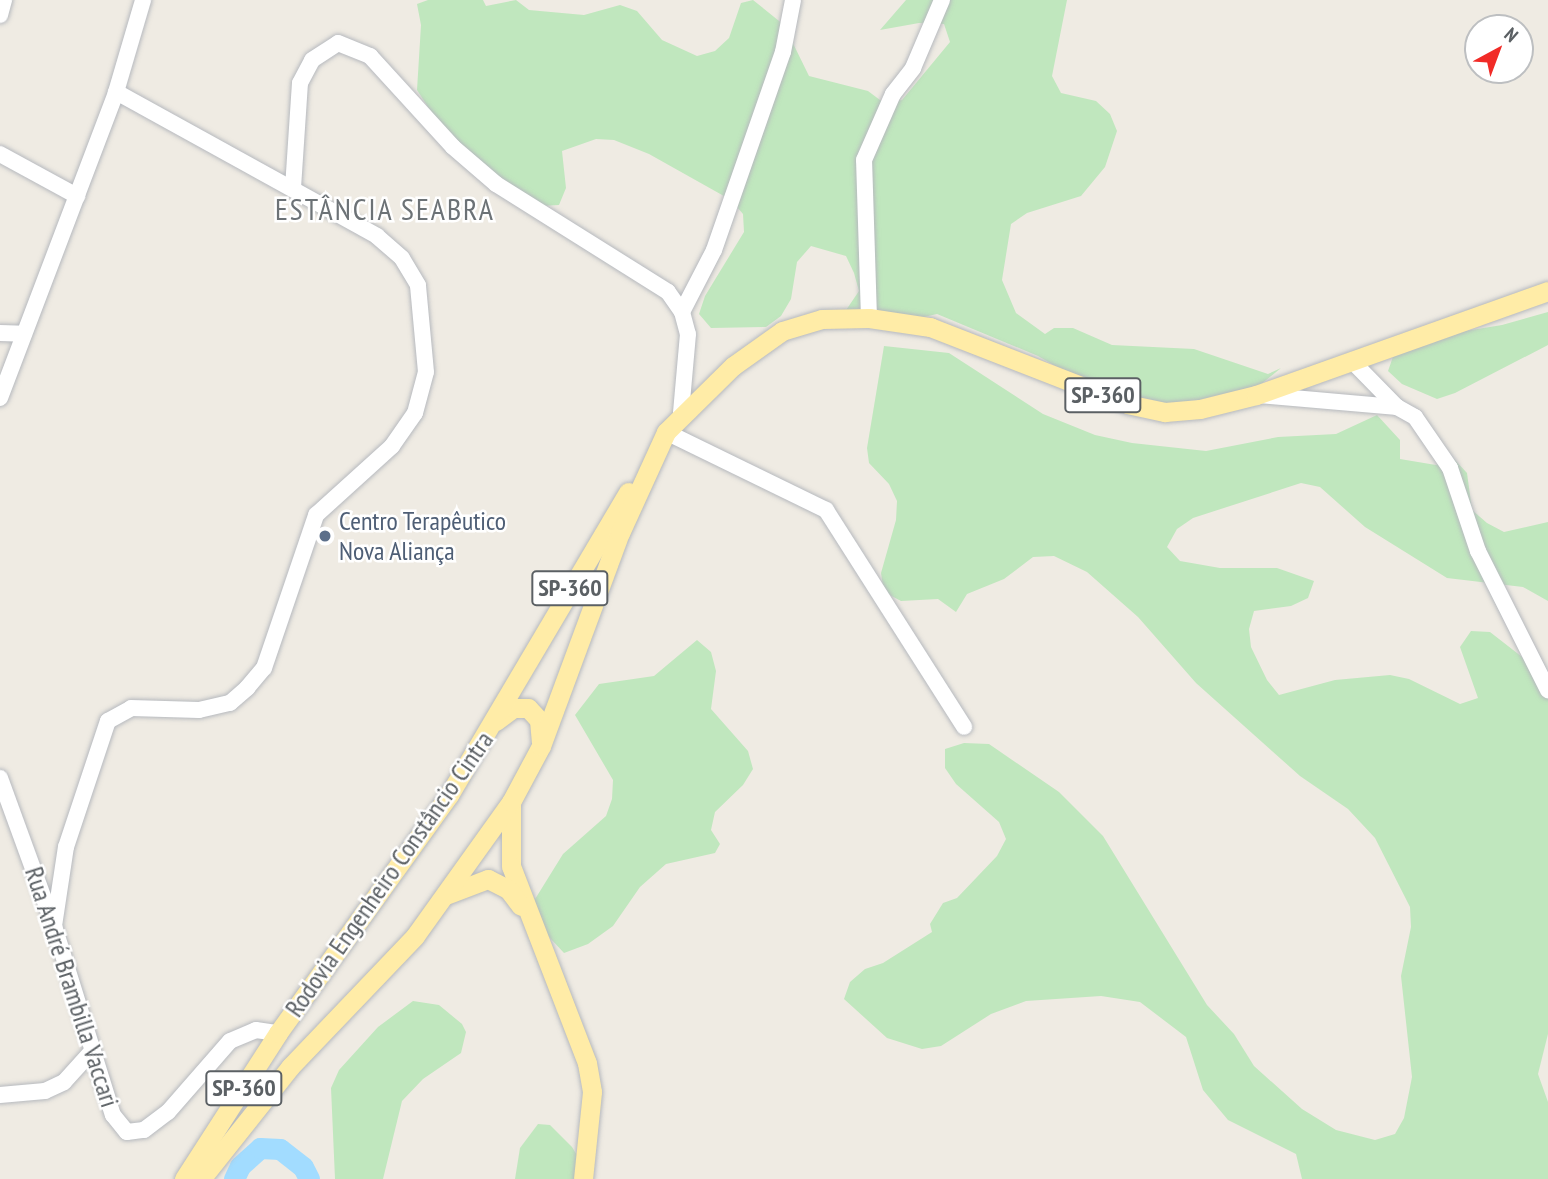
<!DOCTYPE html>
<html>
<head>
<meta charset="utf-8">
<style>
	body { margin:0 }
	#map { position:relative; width:1548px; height:1179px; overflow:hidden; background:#efebe3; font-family:"PT Sans Narrow",sans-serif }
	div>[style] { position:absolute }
	.green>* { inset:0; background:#c0e7be }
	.river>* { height:21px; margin:-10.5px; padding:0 10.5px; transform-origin:10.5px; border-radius:10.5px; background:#a2dcff }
	.roads { filter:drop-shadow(0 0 2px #b6b9be) drop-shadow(0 0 2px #b6b9be) }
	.minor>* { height:16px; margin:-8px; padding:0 8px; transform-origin:8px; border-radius:8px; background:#fff }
	.major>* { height:19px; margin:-9.5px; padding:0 9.5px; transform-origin:9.5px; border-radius:9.5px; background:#ffeca7 }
	.dots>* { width:19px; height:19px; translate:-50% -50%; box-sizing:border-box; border:4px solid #fff; border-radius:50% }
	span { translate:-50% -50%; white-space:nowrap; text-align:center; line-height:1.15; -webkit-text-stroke:5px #fff; paint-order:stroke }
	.shield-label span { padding:2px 5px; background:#fff; border:2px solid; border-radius:5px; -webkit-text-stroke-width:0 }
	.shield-label { font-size:24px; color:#5b6064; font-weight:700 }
	.service-label { font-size:26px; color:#4e5e75 }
	.left { translate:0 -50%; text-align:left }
	.street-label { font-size:26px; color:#5b6064 }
	.quarter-label { font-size:30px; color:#6c7276; letter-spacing:2px }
	.north { position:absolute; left:1464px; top:14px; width:70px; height:70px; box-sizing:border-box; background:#fff; border:2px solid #bdbfc1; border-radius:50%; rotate:41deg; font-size:19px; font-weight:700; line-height:28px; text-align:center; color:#5b6064 }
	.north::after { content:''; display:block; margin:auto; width:24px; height:32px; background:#f12b27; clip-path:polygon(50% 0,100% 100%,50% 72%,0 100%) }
</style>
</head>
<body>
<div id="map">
	<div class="green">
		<div style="clip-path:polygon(428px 0,483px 0,486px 6px,516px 0,529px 10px,584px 15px,620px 5px,637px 11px,662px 40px,697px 56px,715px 51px,729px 38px,741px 3px,753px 0,784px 25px,809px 76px,868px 91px,884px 103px,902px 100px,950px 42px,944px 24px,919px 23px,880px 30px,906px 0,1067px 0,1052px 76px,1061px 93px,1096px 101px,1110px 114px,1117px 131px,1105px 167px,1081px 196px,1027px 213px,1011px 224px,1002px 280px,1016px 313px,1045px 334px,1054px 328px,1073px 328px,1112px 345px,1194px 349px,1268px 374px,1281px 368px,1255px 389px,1236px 395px,1157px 406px,1071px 375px,1038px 356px,937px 314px,901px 322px,840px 319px,859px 291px,854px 273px,846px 256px,811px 246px,797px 262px,791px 299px,781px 316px,766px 327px,711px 328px,699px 314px,705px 296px,744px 232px,743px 214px,731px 200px,649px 154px,614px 140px,596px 139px,562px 151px,566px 188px,559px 205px,541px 206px,452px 144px,417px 90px,421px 25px,417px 4px)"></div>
		<div style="clip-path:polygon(1548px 312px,1548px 345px,1455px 393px,1437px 399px,1402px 384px,1388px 371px,1394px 354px,1447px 334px,1502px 325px)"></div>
		<div style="clip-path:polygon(884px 346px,949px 353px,1043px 414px,1095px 435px,1132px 443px,1206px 451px,1278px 437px,1336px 434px,1377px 415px,1400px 440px,1400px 459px,1436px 465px,1454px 459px,1467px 473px,1472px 510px,1487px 523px,1504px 532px,1548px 522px,1548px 601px,1523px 587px,1447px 578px,1365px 527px,1320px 487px,1301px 483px,1193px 518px,1177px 529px,1167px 547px,1180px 561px,1220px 568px,1277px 568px,1314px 581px,1308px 598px,1291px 606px,1254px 611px,1249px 629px,1251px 647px,1267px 680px,1279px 695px,1335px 680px,1390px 675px,1409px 679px,1460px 704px,1478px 698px,1460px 647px,1471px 631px,1490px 632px,1548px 677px,1548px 1034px,1538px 1074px,1548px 1102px,1548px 1179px,1302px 1179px,1296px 1154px,1228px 1120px,1203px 1090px,1186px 1037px,1140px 1002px,1101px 996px,1026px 1001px,991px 1014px,941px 1046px,922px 1049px,887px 1038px,844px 999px,850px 982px,865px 969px,883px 963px,932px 932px,930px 924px,943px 903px,957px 898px,997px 856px,1006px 839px,999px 822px,956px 784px,945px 768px,945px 749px,964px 743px,989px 744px,1059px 792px,1103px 836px,1207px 1005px,1234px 1034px,1254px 1066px,1302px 1109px,1336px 1130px,1375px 1140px,1395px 1134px,1404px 1118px,1412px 1077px,1401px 976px,1411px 927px,1410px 907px,1375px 838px,1348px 809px,1300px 776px,1196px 683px,1138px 617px,1087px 572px,1054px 556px,1033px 557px,1004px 579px,967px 594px,956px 612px,938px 599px,901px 601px,884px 592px,881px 573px,896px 520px,897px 501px,889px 484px,869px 463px,867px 448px)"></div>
		<div style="clip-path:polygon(697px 640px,711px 652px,716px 671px,711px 709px,748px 751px,753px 769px,743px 785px,715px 812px,711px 830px,720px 844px,715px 853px,666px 864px,640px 887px,613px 926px,588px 944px,564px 953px,535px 922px,532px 904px,563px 854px,606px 816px,612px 799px,613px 780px,575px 715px,599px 684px,654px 676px)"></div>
		<div style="clip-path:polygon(413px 1001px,439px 1005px,462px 1024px,466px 1032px,461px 1053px,423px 1079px,402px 1101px,383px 1179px,335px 1179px,331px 1088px,339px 1070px,378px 1027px)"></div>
		<div style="clip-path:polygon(538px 1124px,550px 1125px,572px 1147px,578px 1157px,578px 1179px,515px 1179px,520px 1148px)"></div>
	</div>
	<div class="river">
		<div style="left:234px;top:1179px;width:14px;rotate:-65deg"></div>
		<div style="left:240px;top:1166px;width:27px;rotate:-42deg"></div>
		<div style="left:260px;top:1148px;width:20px;rotate:3deg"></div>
		<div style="left:280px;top:1149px;width:29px;rotate:38deg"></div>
		<div style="left:303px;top:1167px;width:13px;rotate:63deg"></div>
	</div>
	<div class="roads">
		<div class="minor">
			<div style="left:0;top:15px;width:16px;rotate:-75deg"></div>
			<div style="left:0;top:154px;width:88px;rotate:28.6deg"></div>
			<div style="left:293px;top:188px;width:105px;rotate:-86.2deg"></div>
			<div style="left:300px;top:83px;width:26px;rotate:-62deg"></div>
			<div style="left:312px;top:60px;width:31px;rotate:-33deg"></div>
			<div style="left:338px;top:43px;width:35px;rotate:22deg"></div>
			<div style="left:370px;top:56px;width:123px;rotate:47.6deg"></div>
			<div style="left:453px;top:147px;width:57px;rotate:40.7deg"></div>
			<div style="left:496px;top:184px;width:203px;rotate:32.1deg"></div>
			<div style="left:668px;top:292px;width:24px;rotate:55deg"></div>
			<div style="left:682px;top:312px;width:23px;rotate:75deg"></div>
			<div style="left:688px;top:334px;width:79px;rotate:95.1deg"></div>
			<div style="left:682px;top:312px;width:70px;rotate:-62.7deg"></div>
			<div style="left:714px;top:250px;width:210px;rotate:-70.8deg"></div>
			<div style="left:783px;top:52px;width:53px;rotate:-79.1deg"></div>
			<div style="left:869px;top:318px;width:158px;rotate:-91.8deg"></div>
			<div style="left:864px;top:160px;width:72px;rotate:-66.3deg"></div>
			<div style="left:893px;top:94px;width:33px;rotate:-52deg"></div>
			<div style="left:913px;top:68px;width:74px;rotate:-66.9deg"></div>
			<div style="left:0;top:333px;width:24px;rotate:2deg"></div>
			<div style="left:1259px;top:395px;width:139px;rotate:5deg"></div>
			<div style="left:1397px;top:407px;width:64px;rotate:-134.4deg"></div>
			<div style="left:0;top:398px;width:327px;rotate:-69.2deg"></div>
			<div style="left:116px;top:92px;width:96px;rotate:-73.6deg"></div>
			<div style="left:1397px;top:407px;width:21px;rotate:29deg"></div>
			<div style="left:1415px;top:417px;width:62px;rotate:55.5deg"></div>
			<div style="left:1450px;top:468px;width:88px;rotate:71.4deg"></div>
			<div style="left:1478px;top:551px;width:156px;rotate:63.3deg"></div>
			<div style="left:666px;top:432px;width:178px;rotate:26deg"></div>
			<div style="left:826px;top:510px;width:257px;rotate:57.5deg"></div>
			<div style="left:0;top:778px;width:158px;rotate:70deg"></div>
			<div style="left:54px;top:926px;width:198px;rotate:72.7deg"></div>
			<div style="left:113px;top:1115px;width:22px;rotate:51deg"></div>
			<div style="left:127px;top:1132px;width:17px;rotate:-7deg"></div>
			<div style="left:144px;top:1130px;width:30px;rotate:-37deg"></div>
			<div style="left:168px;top:1112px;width:94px;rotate:-48.9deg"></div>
			<div style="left:230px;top:1041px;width:28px;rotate:-23deg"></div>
			<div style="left:256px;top:1030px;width:22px;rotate:8deg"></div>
			<div style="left:54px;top:926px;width:80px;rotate:-81.4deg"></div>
			<div style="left:66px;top:847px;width:133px;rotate:-71.6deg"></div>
			<div style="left:108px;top:721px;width:26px;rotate:-29deg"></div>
			<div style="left:131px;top:708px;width:68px;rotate:1.7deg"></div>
			<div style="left:199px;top:710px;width:32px;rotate:-13deg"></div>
			<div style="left:230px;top:703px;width:23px;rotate:-41deg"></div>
			<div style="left:247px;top:688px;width:26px;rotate:-50deg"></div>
			<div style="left:264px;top:668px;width:162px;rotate:-71.2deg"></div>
			<div style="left:316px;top:515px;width:103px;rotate:-42.2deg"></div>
			<div style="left:392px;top:446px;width:40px;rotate:-55.1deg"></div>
			<div style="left:415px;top:413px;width:42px;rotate:-75deg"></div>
			<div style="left:426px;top:372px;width:87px;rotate:-95.3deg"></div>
			<div style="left:418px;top:285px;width:31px;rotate:-121deg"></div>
			<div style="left:402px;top:258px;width:33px;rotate:-139deg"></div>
			<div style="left:377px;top:236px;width:298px;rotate:-151.1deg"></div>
			<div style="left:0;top:1095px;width:45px;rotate:-5.1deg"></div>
			<div style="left:45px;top:1091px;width:21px;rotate:-25deg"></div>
			<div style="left:64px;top:1082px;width:43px;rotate:-47.8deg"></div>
		</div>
		<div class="major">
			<div style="left:496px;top:721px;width:21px;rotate:-37deg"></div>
			<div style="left:513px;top:708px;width:15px"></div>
			<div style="left:528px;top:708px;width:16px;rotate:47deg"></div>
			<div style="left:539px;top:720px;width:22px;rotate:85deg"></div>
			<div style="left:511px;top:803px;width:63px;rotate:90deg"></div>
			<div style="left:511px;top:866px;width:211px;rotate:68.9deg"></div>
			<div style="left:587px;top:1063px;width:29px;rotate:80deg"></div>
			<div style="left:592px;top:1092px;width:87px;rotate:95.9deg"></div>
			<div style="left:446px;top:895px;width:45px;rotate:-20.9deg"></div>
			<div style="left:488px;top:879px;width:22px;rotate:27deg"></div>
			<div style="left:508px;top:889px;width:21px;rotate:53deg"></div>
			<div style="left:184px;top:1179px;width:174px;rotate:-57.2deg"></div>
			<div style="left:278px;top:1033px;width:293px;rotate:-54.3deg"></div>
			<div style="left:449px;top:795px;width:352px;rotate:-59.4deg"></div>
			<div style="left:201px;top:1179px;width:143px;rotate:-51.5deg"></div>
			<div style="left:290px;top:1067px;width:181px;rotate:-46.3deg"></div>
			<div style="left:415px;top:936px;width:165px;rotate:-54.4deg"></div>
			<div style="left:511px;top:802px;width:64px;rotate:-61.8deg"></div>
			<div style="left:541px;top:746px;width:227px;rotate:-69.7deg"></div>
			<div style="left:620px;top:533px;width:111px;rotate:-65.5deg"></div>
			<div style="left:666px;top:432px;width:94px;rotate:-44.6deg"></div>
			<div style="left:733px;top:366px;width:60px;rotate:-35.5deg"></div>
			<div style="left:782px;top:331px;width:42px;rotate:-16.7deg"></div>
			<div style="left:822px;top:319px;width:47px;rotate:-1.2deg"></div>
			<div style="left:869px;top:318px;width:62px;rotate:8.4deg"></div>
			<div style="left:930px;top:327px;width:212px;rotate:21.3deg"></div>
			<div style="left:1127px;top:404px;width:39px;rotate:12deg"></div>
			<div style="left:1165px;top:412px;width:35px;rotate:-5deg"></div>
			<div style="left:1200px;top:409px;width:58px;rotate:-14deg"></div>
			<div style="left:1256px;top:395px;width:310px;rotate:-19.6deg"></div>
		</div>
	</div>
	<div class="dots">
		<div style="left:325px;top:536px;background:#5c6f8a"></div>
	</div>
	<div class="shield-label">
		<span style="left:1103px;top:395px">SP-360</span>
		<span style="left:570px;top:588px">SP-360</span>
		<span style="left:244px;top:1088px">SP-360</span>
	</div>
	<div class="service-label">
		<span class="left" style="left:339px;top:536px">Centro Terapêutico<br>Nova Aliança</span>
	</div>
	<div class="street-label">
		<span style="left:389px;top:874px;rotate:-55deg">Rodovia Engenheiro Constâncio Cintra</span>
		<span style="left:72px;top:987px;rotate:72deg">Rua André Brambilla Vaccari</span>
	</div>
	<div class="quarter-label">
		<span style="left:385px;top:209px">ESTÂNCIA SEABRA</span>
	</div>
	<div class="north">N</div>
</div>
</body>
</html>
